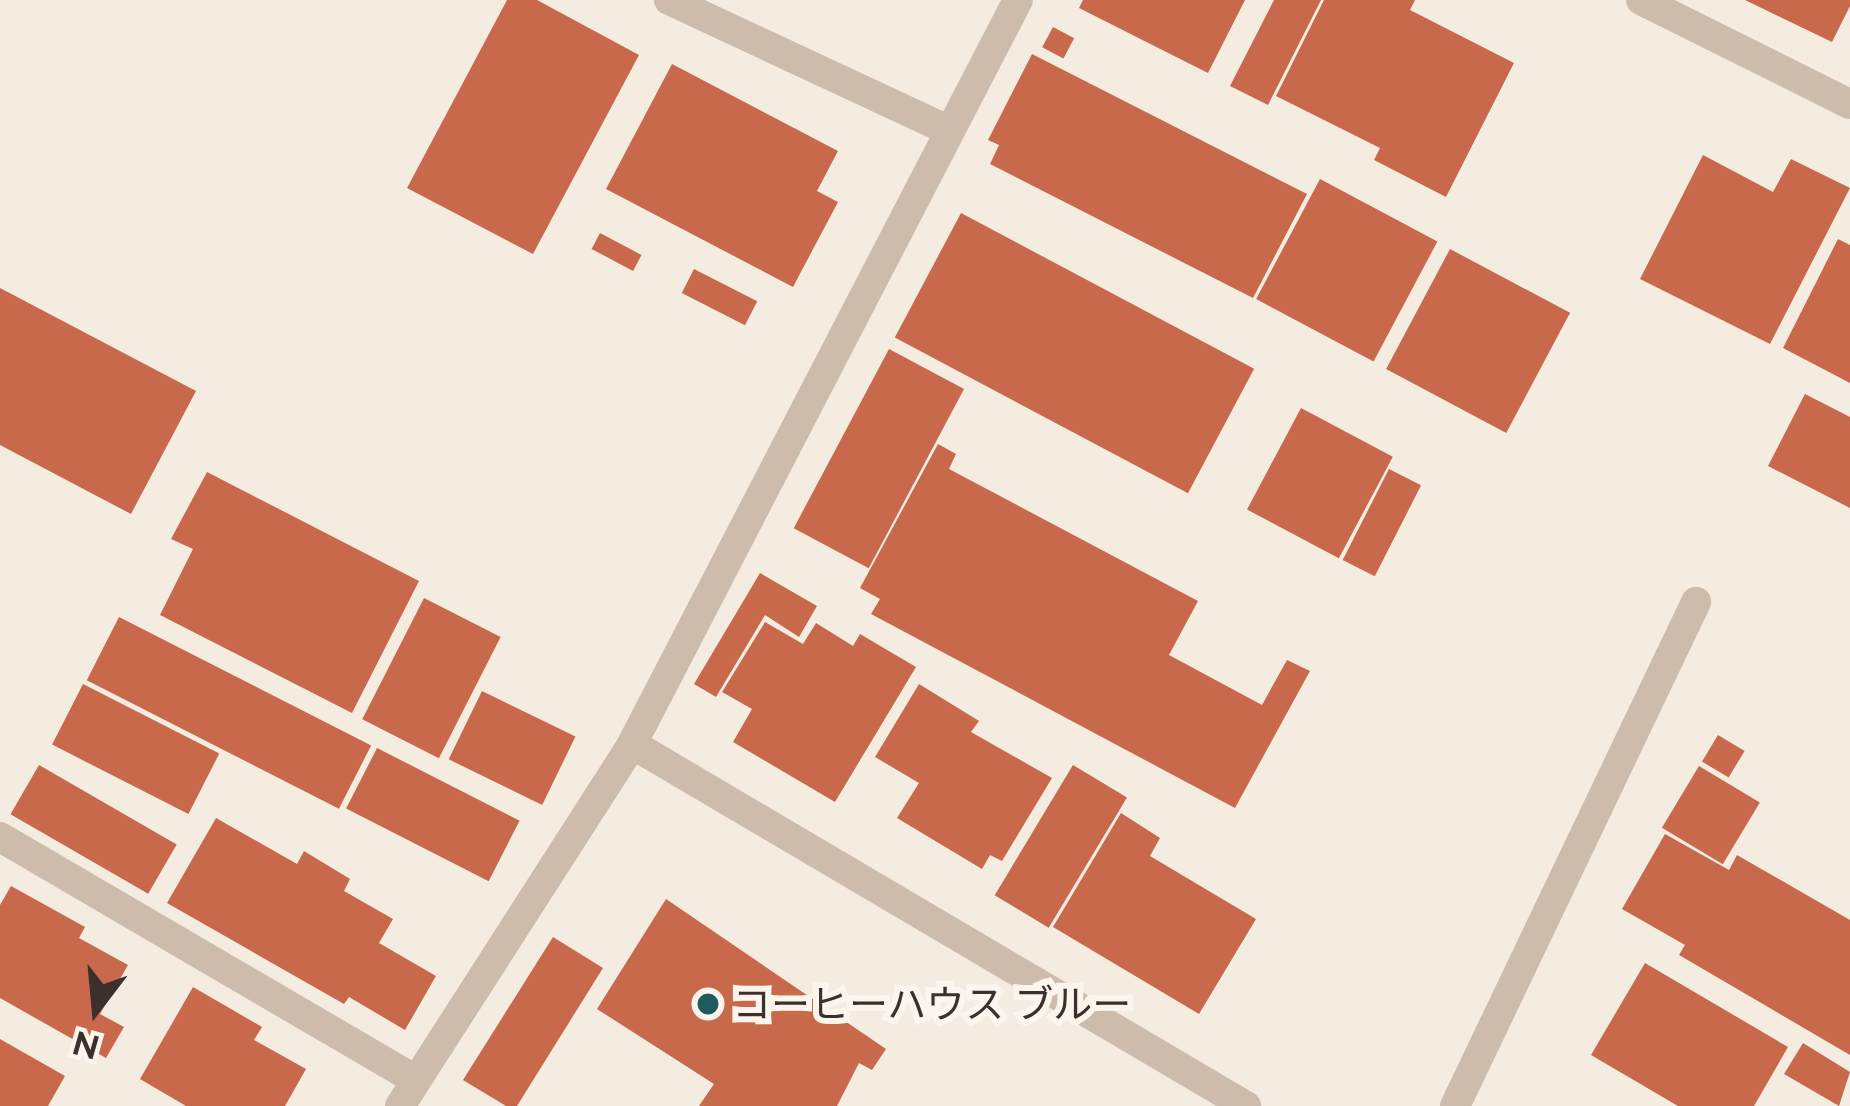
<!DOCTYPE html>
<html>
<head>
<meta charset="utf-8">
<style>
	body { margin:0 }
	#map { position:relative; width:1850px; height:1106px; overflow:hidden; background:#f4ebe1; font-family:Raleway,"Noto Sans JP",sans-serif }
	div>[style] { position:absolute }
	.building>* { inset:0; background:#c8694b; transform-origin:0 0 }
	.minor>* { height:30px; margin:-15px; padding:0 15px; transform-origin:15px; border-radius:15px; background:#cdbbac }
	.dots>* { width:33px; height:33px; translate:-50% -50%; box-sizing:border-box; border:6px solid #fbf5ee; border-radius:50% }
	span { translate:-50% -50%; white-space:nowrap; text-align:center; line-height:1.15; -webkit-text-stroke:12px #fbf5ee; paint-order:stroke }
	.poi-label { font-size:39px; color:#3b302b }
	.left { translate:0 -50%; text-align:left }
	.north { position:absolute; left:36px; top:950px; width:120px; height:120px; -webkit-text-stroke:9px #fbf5ee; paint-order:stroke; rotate:196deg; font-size:33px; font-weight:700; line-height:48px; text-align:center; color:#3b302b }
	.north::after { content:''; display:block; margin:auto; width:42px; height:54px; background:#3b302b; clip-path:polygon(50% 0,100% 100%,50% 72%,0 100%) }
</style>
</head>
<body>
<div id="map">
	<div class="building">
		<div style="clip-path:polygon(507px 0,537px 0,639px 55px,533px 254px,407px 188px)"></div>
		<div style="clip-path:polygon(1083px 0,1245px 0,1208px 73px,1079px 8px)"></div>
		<div style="clip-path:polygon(1274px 0,1321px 0,1268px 105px,1230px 86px)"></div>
		<div style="clip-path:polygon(1324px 0,1415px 0,1410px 10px,1514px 63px,1446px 197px,1374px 160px,1380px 148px,1276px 96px)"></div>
		<div style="clip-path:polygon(1745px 0,1850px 0,1850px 6px,1832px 42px)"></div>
		<div style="left:1053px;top:27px;width:24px;height:23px;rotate:28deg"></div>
		<div style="clip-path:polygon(1032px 54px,1307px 194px,1253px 298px,990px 164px,999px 145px,988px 140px)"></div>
		<div style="clip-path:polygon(672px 64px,838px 151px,817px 191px,838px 202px,793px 287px,606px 189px)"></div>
		<div style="clip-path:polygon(1703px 155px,1773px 192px,1791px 159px,1850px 188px,1770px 344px,1640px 279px)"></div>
		<div style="left:1320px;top:179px;width:133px;height:136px;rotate:28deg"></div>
		<div style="left:961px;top:213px;width:332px;height:141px;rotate:28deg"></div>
		<div style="left:600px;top:233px;width:47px;height:18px;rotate:28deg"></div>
		<div style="clip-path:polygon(1838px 239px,1850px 245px,1850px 383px,1783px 348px)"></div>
		<div style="left:1450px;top:249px;width:136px;height:136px;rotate:28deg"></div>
		<div style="left:694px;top:269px;width:71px;height:27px;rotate:27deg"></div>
		<div style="clip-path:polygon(0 288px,196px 391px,131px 514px,0 445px)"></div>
		<div style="left:889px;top:349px;width:85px;height:203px;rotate:28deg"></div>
		<div style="clip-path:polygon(1805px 394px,1850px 417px,1850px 508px,1768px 466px)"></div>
		<div style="left:1301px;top:408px;width:104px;height:115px;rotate:28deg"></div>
		<div style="clip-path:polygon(938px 444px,956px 454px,949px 469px,1198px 601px,1169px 655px,1262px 705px,1287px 660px,1310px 671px,1235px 808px,871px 614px,880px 599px,860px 588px)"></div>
		<div style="left:1389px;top:469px;width:36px;height:102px;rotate:27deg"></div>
		<div style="clip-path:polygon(207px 472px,419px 581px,352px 713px,160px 615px,193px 549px,171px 539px)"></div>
		<div style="clip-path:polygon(760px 573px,817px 606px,799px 637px,765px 615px,716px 697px,694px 684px)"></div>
		<div style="left:424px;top:598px;width:86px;height:136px;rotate:27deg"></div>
		<div style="left:119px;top:617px;width:283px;height:71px;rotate:27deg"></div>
		<div style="clip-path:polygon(765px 622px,803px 644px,816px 623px,853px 646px,860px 634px,916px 667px,835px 802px,733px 742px,752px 709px,722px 692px)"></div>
		<div style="left:83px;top:684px;width:153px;height:68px;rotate:27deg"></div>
		<div style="clip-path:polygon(919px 684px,979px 721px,971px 732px,1052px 778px,1002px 861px,990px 855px,982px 869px,897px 818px,919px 783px,875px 757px)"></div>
		<div style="left:482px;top:691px;width:104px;height:76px;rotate:26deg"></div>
		<div style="left:1718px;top:735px;width:31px;height:31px;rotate:31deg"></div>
		<div style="left:377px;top:748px;width:160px;height:68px;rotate:27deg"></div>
		<div style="left:39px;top:765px;width:159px;height:57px;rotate:30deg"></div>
		<div style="left:1073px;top:765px;width:63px;height:152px;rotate:31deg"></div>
		<div style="left:1699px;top:766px;width:71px;height:72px;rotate:31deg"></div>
		<div style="clip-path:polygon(1121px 813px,1160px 838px,1150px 856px,1256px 919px,1199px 1014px,1053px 927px)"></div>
		<div style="clip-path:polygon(216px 818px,297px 864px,304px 851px,350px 879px,344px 891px,393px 919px,379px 943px,436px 976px,405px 1030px,349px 997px,344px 1004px,167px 903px)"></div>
		<div style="clip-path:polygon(1665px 834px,1729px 870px,1737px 855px,1850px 920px,1850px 1055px,1679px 955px,1685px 945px,1622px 909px)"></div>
		<div style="clip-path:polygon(11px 886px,85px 927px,79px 938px,128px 965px,100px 1014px,124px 1027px,106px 1058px,0 998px,0 905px)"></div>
		<div style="clip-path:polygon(666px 899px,886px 1049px,872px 1070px,859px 1063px,837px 1106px,699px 1106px,714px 1084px,597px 1009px)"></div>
		<div style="clip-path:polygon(553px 937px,603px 968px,517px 1106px,506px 1106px,463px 1080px)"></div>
		<div style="clip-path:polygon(1645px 963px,1788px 1047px,1754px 1106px,1678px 1106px,1591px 1055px)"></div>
		<div style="clip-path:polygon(193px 987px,262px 1027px,254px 1040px,306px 1069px,285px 1106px,186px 1106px,140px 1079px)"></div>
		<div style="clip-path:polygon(0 1039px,65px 1076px,48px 1106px,0 1106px)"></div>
		<div style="clip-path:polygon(1803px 1043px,1850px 1072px,1839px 1106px,1784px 1074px)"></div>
	</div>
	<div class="minor">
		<div style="left:669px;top:0;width:308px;rotate:25deg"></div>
		<div style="left:1641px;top:0;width:233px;rotate:26.5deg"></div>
		<div style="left:632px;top:744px;width:713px;rotate:30.52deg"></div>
		<div style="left:0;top:837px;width:480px;rotate:30.3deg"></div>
		<div style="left:400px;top:1106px;width:430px;rotate:-57.3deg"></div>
		<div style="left:632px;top:744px;width:838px;rotate:-62.58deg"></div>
		<div style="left:1455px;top:1106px;width:559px;rotate:-64.44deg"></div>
	</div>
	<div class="dots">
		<div style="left:708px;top:1004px;background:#1f5a5e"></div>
	</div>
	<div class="poi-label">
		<span class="left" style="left:732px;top:1004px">コーヒーハウス ブルー</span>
	</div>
	<div class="north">N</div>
</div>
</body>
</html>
